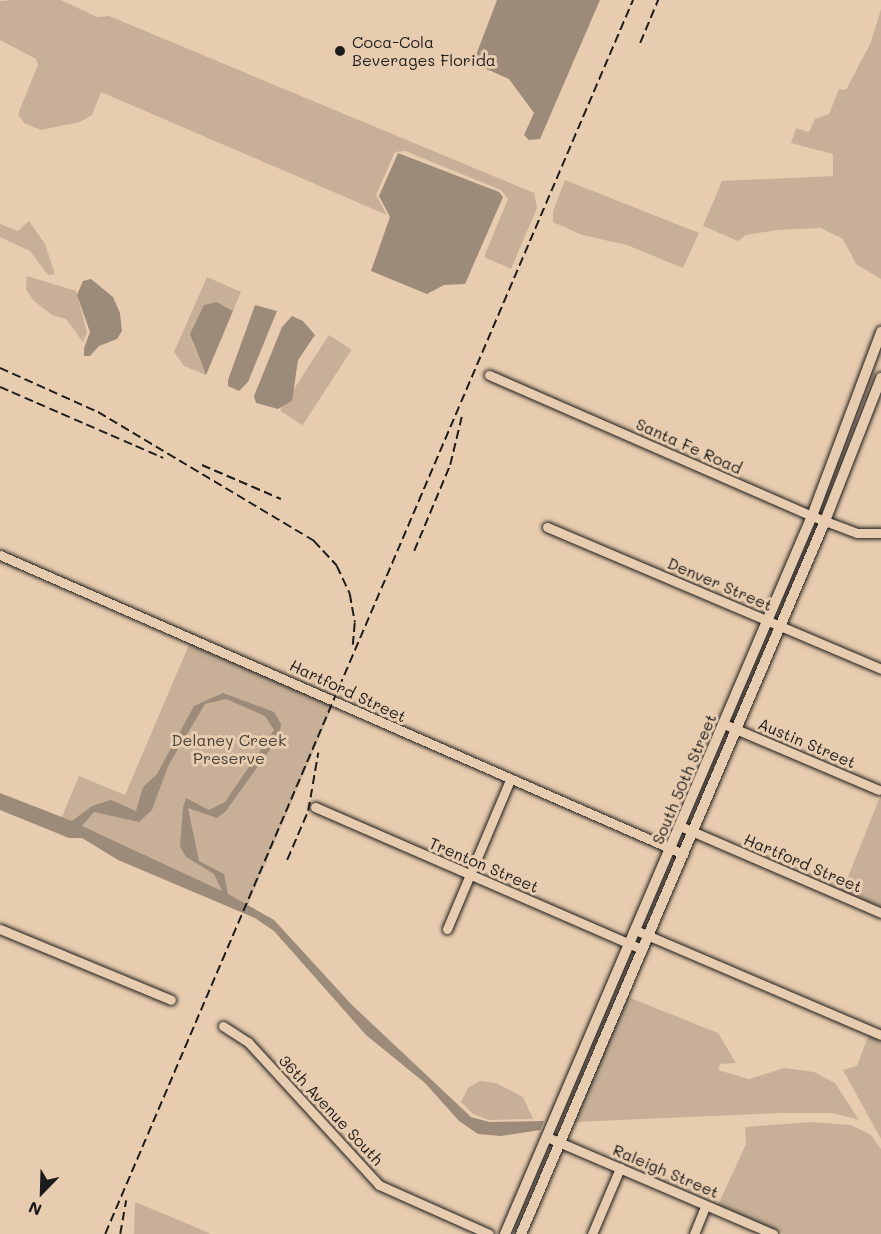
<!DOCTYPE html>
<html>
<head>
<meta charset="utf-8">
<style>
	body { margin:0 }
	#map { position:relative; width:881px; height:1234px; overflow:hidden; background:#e8ccaf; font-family:Mali,sans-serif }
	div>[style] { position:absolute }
	.green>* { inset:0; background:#c7b097; transform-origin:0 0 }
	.water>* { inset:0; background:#9d8b79 }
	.roads { filter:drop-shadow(0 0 2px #1c1c1c) drop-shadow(0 0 2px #1c1c1c) }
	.minor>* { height:9px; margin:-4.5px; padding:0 4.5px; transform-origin:4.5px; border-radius:4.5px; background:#e8ccaf }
	.major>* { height:10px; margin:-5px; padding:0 5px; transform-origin:5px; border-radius:5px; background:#e8ccaf }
	.rail>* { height:1.5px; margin-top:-0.75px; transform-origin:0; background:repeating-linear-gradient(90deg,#1c1c1c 0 9px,transparent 0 13.5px) }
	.dots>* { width:16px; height:16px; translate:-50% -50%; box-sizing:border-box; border:3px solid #e8ccaf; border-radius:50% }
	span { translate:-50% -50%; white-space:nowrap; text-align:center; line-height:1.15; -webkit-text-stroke:6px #e8ccaf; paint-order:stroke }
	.poi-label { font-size:16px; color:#1c1c1c }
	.left { translate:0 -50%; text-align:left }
	.street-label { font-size:16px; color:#1c1c1c }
	.park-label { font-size:16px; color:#47413b }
	.north { position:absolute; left:12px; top:1162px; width:60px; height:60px; -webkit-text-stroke:4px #e8ccaf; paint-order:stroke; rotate:203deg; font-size:16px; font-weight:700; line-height:24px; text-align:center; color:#1c1c1c }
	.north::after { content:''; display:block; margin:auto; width:21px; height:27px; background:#1c1c1c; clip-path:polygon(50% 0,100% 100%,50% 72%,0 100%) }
</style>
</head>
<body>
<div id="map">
	<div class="green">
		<div style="clip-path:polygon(13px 0,61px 0,97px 17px,109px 16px,534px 193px,537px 208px,511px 269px,484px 257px,508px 199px,501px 190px,405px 151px,395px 152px,376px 195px,387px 215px,101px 92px,92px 115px,80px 122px,41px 130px,24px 123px,18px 114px,38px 65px,36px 59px,0 40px,0 1px)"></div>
		<div style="clip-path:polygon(881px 9px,881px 279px,856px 264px,843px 239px,821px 228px,777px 230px,746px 235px,738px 241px,703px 226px,722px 181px,833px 176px,833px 154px,791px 143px,796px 128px,809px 132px,815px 119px,829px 114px,839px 89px,846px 90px,871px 42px)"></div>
		<div style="clip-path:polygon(565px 180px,699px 233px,683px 268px,627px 245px,582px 235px,553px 222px,553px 211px)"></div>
		<div style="clip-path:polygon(29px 221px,45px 244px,55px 274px,48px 275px,30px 251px,0 237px,0 224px,18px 231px)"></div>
		<div style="clip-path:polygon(27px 276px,76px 291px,87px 332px,83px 342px,66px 319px,52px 315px,34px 301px,26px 290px)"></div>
		<div style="clip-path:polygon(207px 277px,241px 292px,233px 311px,217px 302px,193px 343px,206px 375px,184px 366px,174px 352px)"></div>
		<div style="left:329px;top:335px;width:27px;height:90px;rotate:33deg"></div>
		<div style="clip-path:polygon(191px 640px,334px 703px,247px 907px,58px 826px,79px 776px,125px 795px)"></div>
		<div style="clip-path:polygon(881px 794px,881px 907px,842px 892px)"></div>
		<div style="clip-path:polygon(628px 997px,718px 1033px,736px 1063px,720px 1064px,718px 1070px,749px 1079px,784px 1068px,814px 1072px,835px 1083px,859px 1120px,833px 1113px,779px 1113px,574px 1122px)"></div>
		<div style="clip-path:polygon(869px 1034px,881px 1039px,881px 1139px,843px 1070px,857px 1066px)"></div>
		<div style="clip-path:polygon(480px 1081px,496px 1083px,523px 1097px,533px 1119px,489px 1120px,473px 1114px,461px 1102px,468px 1088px)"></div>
		<div style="clip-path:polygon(810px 1122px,851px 1125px,871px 1135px,881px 1149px,881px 1234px,785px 1234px,718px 1205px,746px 1144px,745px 1127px)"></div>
		<div style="clip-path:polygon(135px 1202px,188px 1224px,211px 1234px,134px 1234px)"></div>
	</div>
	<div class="water">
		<div style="clip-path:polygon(497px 0,600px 0,540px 139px,529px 140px,524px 135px,534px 113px,509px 79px,473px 63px)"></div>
		<div style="clip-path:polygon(398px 153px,499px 192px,503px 197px,465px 284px,444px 285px,427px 294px,371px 271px,390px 217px,379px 196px)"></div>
		<div style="clip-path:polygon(91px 279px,113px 297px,120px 313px,122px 331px,117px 339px,99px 346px,90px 356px,84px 356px,84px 348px,90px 332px,77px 295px,83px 281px)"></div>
		<div style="clip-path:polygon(217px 302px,233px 311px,206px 375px,190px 334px,204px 305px)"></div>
		<div style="clip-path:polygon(255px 305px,277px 311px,248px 382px,239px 391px,228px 386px,228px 380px)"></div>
		<div style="clip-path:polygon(292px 316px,303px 321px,315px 335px,298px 360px,292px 401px,278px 409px,256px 403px,254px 396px,282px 327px)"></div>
		<div style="clip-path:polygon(evenodd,223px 693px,274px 712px,281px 724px,279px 737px,226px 811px,217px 818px,188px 808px,199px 861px,224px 874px,228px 894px,274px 920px,352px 1005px,471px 1117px,489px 1122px,544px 1121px,540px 1130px,501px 1136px,478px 1134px,459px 1121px,425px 1083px,366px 1035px,274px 931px,255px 918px,118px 860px,82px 838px,69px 838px,0 810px,0 793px,72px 821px,92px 806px,111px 800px,136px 811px,143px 787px,157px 774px,194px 706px,223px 693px,226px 699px,265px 716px,274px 730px,225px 802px,209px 810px,186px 798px,183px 807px,180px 847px,186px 857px,214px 874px,222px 891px,82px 826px,94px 812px,139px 822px,152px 810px,168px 766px,205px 704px,226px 699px)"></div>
	</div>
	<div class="roads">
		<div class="minor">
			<div style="left:489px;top:375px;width:352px;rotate:23.6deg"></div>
			<div style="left:812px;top:516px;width:48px;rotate:20.7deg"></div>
			<div style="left:857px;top:533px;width:24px"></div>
			<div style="left:547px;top:527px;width:363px;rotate:23deg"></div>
			<div style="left:0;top:555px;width:746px;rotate:23.64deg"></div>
			<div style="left:724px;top:724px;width:168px;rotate:23.1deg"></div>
			<div style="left:315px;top:807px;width:357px;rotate:23.5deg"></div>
			<div style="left:680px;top:826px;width:219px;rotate:23.4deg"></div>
			<div style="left:0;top:929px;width:185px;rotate:22.5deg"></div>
			<div style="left:447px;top:929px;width:162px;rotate:-67.1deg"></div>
			<div style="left:635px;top:930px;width:267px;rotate:23.1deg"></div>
			<div style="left:223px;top:1026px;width:30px;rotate:33deg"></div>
			<div style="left:248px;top:1042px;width:194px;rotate:47.5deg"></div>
			<div style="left:379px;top:1185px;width:120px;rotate:24deg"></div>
			<div style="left:547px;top:1137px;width:246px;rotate:23.2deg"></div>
			<div style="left:592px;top:1234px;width:72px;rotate:-67deg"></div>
			<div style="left:694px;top:1234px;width:31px;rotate:-68deg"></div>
		</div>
		<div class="major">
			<div style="left:505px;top:1234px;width:781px;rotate:-66.85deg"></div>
			<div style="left:812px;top:516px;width:197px;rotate:-69.4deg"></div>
			<div style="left:521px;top:1234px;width:775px;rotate:-66.91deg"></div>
			<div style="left:825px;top:521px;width:154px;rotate:-68.6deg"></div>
		</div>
	</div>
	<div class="rail">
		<div style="left:640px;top:43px;width:47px;rotate:-67.3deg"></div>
		<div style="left:0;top:368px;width:107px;rotate:24.2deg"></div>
		<div style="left:98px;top:412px;width:252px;rotate:30.8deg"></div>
		<div style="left:314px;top:541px;width:34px;rotate:47deg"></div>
		<div style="left:337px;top:566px;width:31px;rotate:65deg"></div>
		<div style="left:350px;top:594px;width:29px;rotate:80deg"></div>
		<div style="left:355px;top:623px;width:22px;rotate:95deg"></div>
		<div style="left:0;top:387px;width:178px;rotate:23.5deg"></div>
		<div style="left:202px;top:465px;width:86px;rotate:23.3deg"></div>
		<div style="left:414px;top:551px;width:93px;rotate:-67.3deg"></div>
		<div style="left:450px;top:465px;width:51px;rotate:-76.5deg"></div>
		<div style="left:287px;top:860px;width:53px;rotate:-66.8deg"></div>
		<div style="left:308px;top:811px;width:59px;rotate:-80.2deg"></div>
		<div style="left:105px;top:1234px;width:1342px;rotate:-66.84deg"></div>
		<div style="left:120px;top:1234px;width:34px;rotate:-80deg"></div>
	</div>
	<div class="dots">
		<div style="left:340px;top:51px;background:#1c1c1c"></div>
	</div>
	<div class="poi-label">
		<span class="left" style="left:352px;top:51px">Coca-Cola<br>Beverages Florida</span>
	</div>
	<div class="street-label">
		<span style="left:689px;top:446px;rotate:24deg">Santa Fe Road</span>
		<span style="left:720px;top:584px;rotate:23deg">Denver Street</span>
		<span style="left:348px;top:691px;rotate:25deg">Hartford Street</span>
		<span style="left:807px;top:743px;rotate:23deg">Austin Street</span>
		<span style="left:684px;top:779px;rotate:-67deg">South 50th Street</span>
		<span style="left:803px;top:863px;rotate:23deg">Hartford Street</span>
		<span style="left:484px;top:865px;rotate:23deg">Trenton Street</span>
		<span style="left:331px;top:1110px;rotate:47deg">36th Avenue South</span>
		<span style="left:666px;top:1171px;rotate:23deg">Raleigh Street</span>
	</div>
	<div class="park-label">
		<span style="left:229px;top:749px">Delaney Creek<br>Preserve</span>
	</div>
	<div class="north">N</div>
</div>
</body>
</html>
